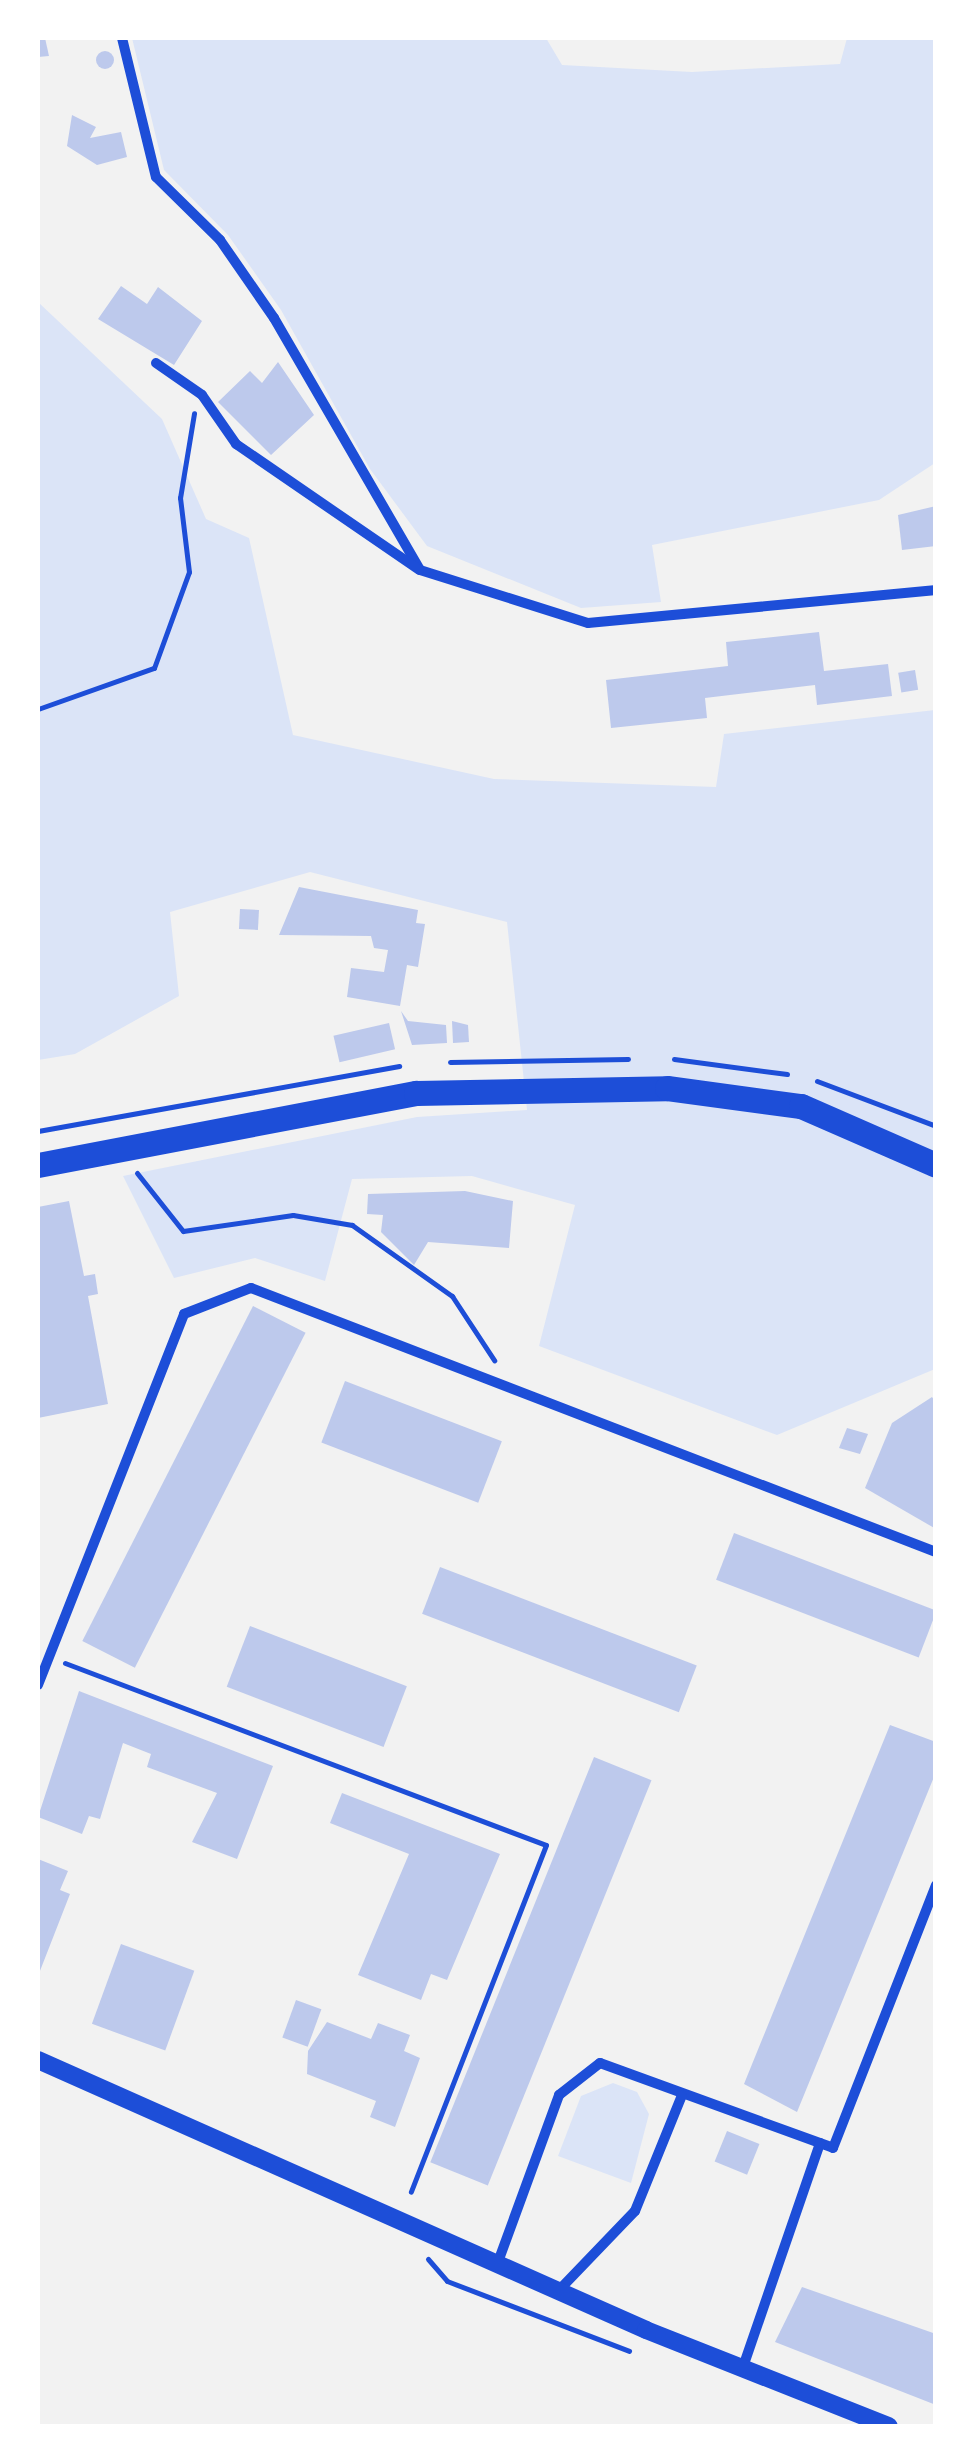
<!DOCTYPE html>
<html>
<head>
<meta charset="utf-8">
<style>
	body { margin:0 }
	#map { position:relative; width:973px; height:2464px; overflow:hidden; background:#f2f2f2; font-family:Karla,sans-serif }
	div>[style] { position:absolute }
	.green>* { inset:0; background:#dbe4f7 }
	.building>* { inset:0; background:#bdc9ec; transform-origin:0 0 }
	.round { border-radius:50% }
	.path>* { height:5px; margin:-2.5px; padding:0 2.5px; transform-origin:2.5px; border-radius:2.5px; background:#1d4ed8 }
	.minor>* { height:10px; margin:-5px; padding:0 5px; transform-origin:5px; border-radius:5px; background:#1d4ed8 }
	.tertiary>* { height:18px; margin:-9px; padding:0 9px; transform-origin:9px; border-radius:9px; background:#1d4ed8 }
	.primary>* { height:25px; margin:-12.5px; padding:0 12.5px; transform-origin:12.5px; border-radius:12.5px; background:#1d4ed8 }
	span { translate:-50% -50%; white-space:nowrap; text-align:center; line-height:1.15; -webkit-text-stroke:9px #fff; paint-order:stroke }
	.frame { position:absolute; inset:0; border:40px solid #fff; pointer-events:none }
</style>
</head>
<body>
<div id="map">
	<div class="green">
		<div style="clip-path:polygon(132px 38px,546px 38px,562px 65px,692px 72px,840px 64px,847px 38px,935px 38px,935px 463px,879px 500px,652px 545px,661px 602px,581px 608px,427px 546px,370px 469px,281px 310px,228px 235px,164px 170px)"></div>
		<div style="clip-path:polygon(38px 302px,162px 419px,206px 519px,249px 538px,293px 735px,494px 779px,716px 787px,724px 734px,935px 710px,935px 1369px,777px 1435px,539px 1346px,575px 1205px,472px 1176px,352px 1179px,325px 1281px,255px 1258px,174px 1278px,123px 1176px,417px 1117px,527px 1110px,507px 922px,310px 872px,170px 912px,179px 996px,75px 1054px,38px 1060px)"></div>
		<div style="clip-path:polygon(613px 2083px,637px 2092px,649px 2114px,631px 2183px,558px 2156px,581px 2096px)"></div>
	</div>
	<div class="building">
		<div style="clip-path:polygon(38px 38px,45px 38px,49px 56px,38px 57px)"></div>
		<div class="round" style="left:96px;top:51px;width:18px;height:18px"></div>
		<div style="clip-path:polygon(72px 115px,96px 127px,90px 138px,121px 132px,127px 157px,97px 165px,67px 146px)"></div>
		<div style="clip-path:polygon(121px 286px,147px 304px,158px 287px,202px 321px,174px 365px,98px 319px)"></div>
		<div style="clip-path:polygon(278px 362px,314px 415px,271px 455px,218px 402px,250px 371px,262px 383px)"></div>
		<div style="clip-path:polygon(936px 506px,936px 546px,902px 550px,898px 515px)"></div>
		<div style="clip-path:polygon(819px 632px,824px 671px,888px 664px,892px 696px,817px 705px,815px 685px,730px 695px,705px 698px,707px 718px,611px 728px,606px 680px,728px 666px,726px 642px)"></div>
		<div style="left:915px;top:670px;width:20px;height:17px;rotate:81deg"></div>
		<div style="clip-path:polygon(299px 887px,418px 910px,416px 923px,425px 924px,418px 967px,407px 965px,400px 1006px,347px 997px,351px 968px,384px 972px,388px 950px,374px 948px,371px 936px,279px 935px)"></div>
		<div style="left:240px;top:909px;width:19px;height:20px;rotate:3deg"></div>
		<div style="clip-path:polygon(401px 1011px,408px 1021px,446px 1025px,447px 1043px,412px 1045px)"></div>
		<div style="clip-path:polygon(452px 1021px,468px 1025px,469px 1042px,453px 1043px)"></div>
		<div style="left:389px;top:1023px;width:27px;height:57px;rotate:77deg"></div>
		<div style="clip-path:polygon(465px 1191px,513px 1201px,509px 1248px,428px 1242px,414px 1265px,381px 1232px,383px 1215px,367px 1214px,368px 1194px)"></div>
		<div style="clip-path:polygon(69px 1201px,84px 1276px,95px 1274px,98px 1294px,88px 1296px,108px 1404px,38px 1418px,38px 1207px)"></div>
		<div style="left:253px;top:1306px;width:59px;height:376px;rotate:27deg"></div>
		<div style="left:345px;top:1381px;width:168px;height:66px;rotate:21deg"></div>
		<div style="clip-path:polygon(932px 1397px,936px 1403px,936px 1529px,865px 1488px,892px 1423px)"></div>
		<div style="clip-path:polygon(847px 1428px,868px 1434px,860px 1454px,839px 1448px)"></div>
		<div style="left:734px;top:1533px;width:217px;height:50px;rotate:21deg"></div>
		<div style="left:440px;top:1567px;width:275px;height:50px;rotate:21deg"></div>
		<div style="left:250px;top:1626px;width:168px;height:65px;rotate:21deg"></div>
		<div style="clip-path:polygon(79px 1691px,273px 1766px,237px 1859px,192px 1842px,217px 1793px,147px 1767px,151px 1754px,123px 1743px,100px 1819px,89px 1816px,82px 1834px,38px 1817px)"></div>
		<div style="clip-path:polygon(890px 1725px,936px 1742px,936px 1772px,797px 2112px,744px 2084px)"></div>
		<div style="left:594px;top:1757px;width:62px;height:437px;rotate:22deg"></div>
		<div style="clip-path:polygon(342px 1793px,500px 1854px,447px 1980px,431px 1974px,421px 2000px,358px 1975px,409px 1854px,330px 1823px)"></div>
		<div style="clip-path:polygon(38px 1859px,68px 1871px,60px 1890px,70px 1894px,38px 1976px)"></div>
		<div style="left:121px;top:1944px;width:78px;height:85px;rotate:20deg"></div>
		<div style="left:296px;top:2000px;width:27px;height:40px;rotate:20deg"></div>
		<div style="clip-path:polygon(327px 2022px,371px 2039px,378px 2023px,410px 2035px,404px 2051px,420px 2058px,395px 2127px,370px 2117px,376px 2101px,307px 2074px,308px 2051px)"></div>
		<div style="left:727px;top:2131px;width:35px;height:33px;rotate:22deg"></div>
		<div style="clip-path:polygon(802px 2287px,936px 2334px,936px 2405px,775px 2342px)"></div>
	</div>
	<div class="path">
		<div style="left:38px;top:709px;width:123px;rotate:-19.5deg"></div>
		<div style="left:154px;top:668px;width:102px;rotate:-70deg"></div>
		<div style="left:189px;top:572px;width:75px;rotate:-96.9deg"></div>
		<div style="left:180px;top:498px;width:86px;rotate:-80.6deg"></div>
		<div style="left:674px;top:1059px;width:114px;rotate:7.6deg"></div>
		<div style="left:450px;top:1062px;width:178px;rotate:-1deg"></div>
		<div style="left:817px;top:1081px;width:127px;rotate:20.7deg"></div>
		<div style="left:38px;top:1131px;width:367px;rotate:-10.2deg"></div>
		<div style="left:137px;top:1173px;width:74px;rotate:51.6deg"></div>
		<div style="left:183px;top:1231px;width:111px;rotate:-8.3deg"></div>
		<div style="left:293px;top:1215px;width:60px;rotate:9.6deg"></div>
		<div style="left:352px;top:1225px;width:123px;rotate:35.4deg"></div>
		<div style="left:452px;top:1296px;width:77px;rotate:56.7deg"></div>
		<div style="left:65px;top:1663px;width:514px;rotate:20.73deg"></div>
		<div style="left:546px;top:1845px;width:372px;rotate:111.3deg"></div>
		<div style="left:428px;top:2259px;width:29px;rotate:49deg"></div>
		<div style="left:447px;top:2281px;width:195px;rotate:21deg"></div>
		<div style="left:758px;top:2426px;width:12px"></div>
	</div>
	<div class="minor">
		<div style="left:122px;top:38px;width:143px;rotate:76.3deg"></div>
		<div style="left:156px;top:177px;width:90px;rotate:44.5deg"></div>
		<div style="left:220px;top:240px;width:95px;rotate:55.3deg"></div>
		<div style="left:274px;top:318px;width:291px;rotate:59.9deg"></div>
		<div style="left:420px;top:570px;width:176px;rotate:17.5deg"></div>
		<div style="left:588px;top:623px;width:350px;rotate:-5.4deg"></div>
		<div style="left:156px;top:363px;width:56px;rotate:34.8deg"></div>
		<div style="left:202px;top:395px;width:60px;rotate:55.2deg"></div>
		<div style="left:236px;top:444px;width:222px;rotate:34.5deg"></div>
		<div style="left:38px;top:1685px;width:399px;rotate:-68.5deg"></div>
		<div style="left:184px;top:1314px;width:72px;rotate:-21.2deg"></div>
		<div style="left:251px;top:1288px;width:734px;rotate:21.08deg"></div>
		<div style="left:498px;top:2262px;width:178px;rotate:-69.9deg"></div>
		<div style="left:559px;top:2095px;width:52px;rotate:-38deg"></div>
		<div style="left:600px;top:2063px;width:248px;rotate:20deg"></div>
		<div style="left:833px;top:2148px;width:282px;rotate:-68.6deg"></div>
		<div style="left:563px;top:2286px;width:104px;rotate:-46.2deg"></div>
		<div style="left:635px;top:2211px;width:125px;rotate:-67.9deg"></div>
		<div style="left:743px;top:2367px;width:237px;rotate:-71deg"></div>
	</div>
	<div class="tertiary">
		<div style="left:38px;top:2060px;width:665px;rotate:23.94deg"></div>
		<div style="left:646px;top:2330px;width:261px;rotate:21.6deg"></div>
	</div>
	<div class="primary">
		<div style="left:38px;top:1165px;width:385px;rotate:-10.8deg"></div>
		<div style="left:416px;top:1093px;width:251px;rotate:-1.1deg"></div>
		<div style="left:667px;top:1088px;width:135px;rotate:7.7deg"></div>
		<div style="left:801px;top:1106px;width:147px;rotate:23.6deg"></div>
	</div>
	<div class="frame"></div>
</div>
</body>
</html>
